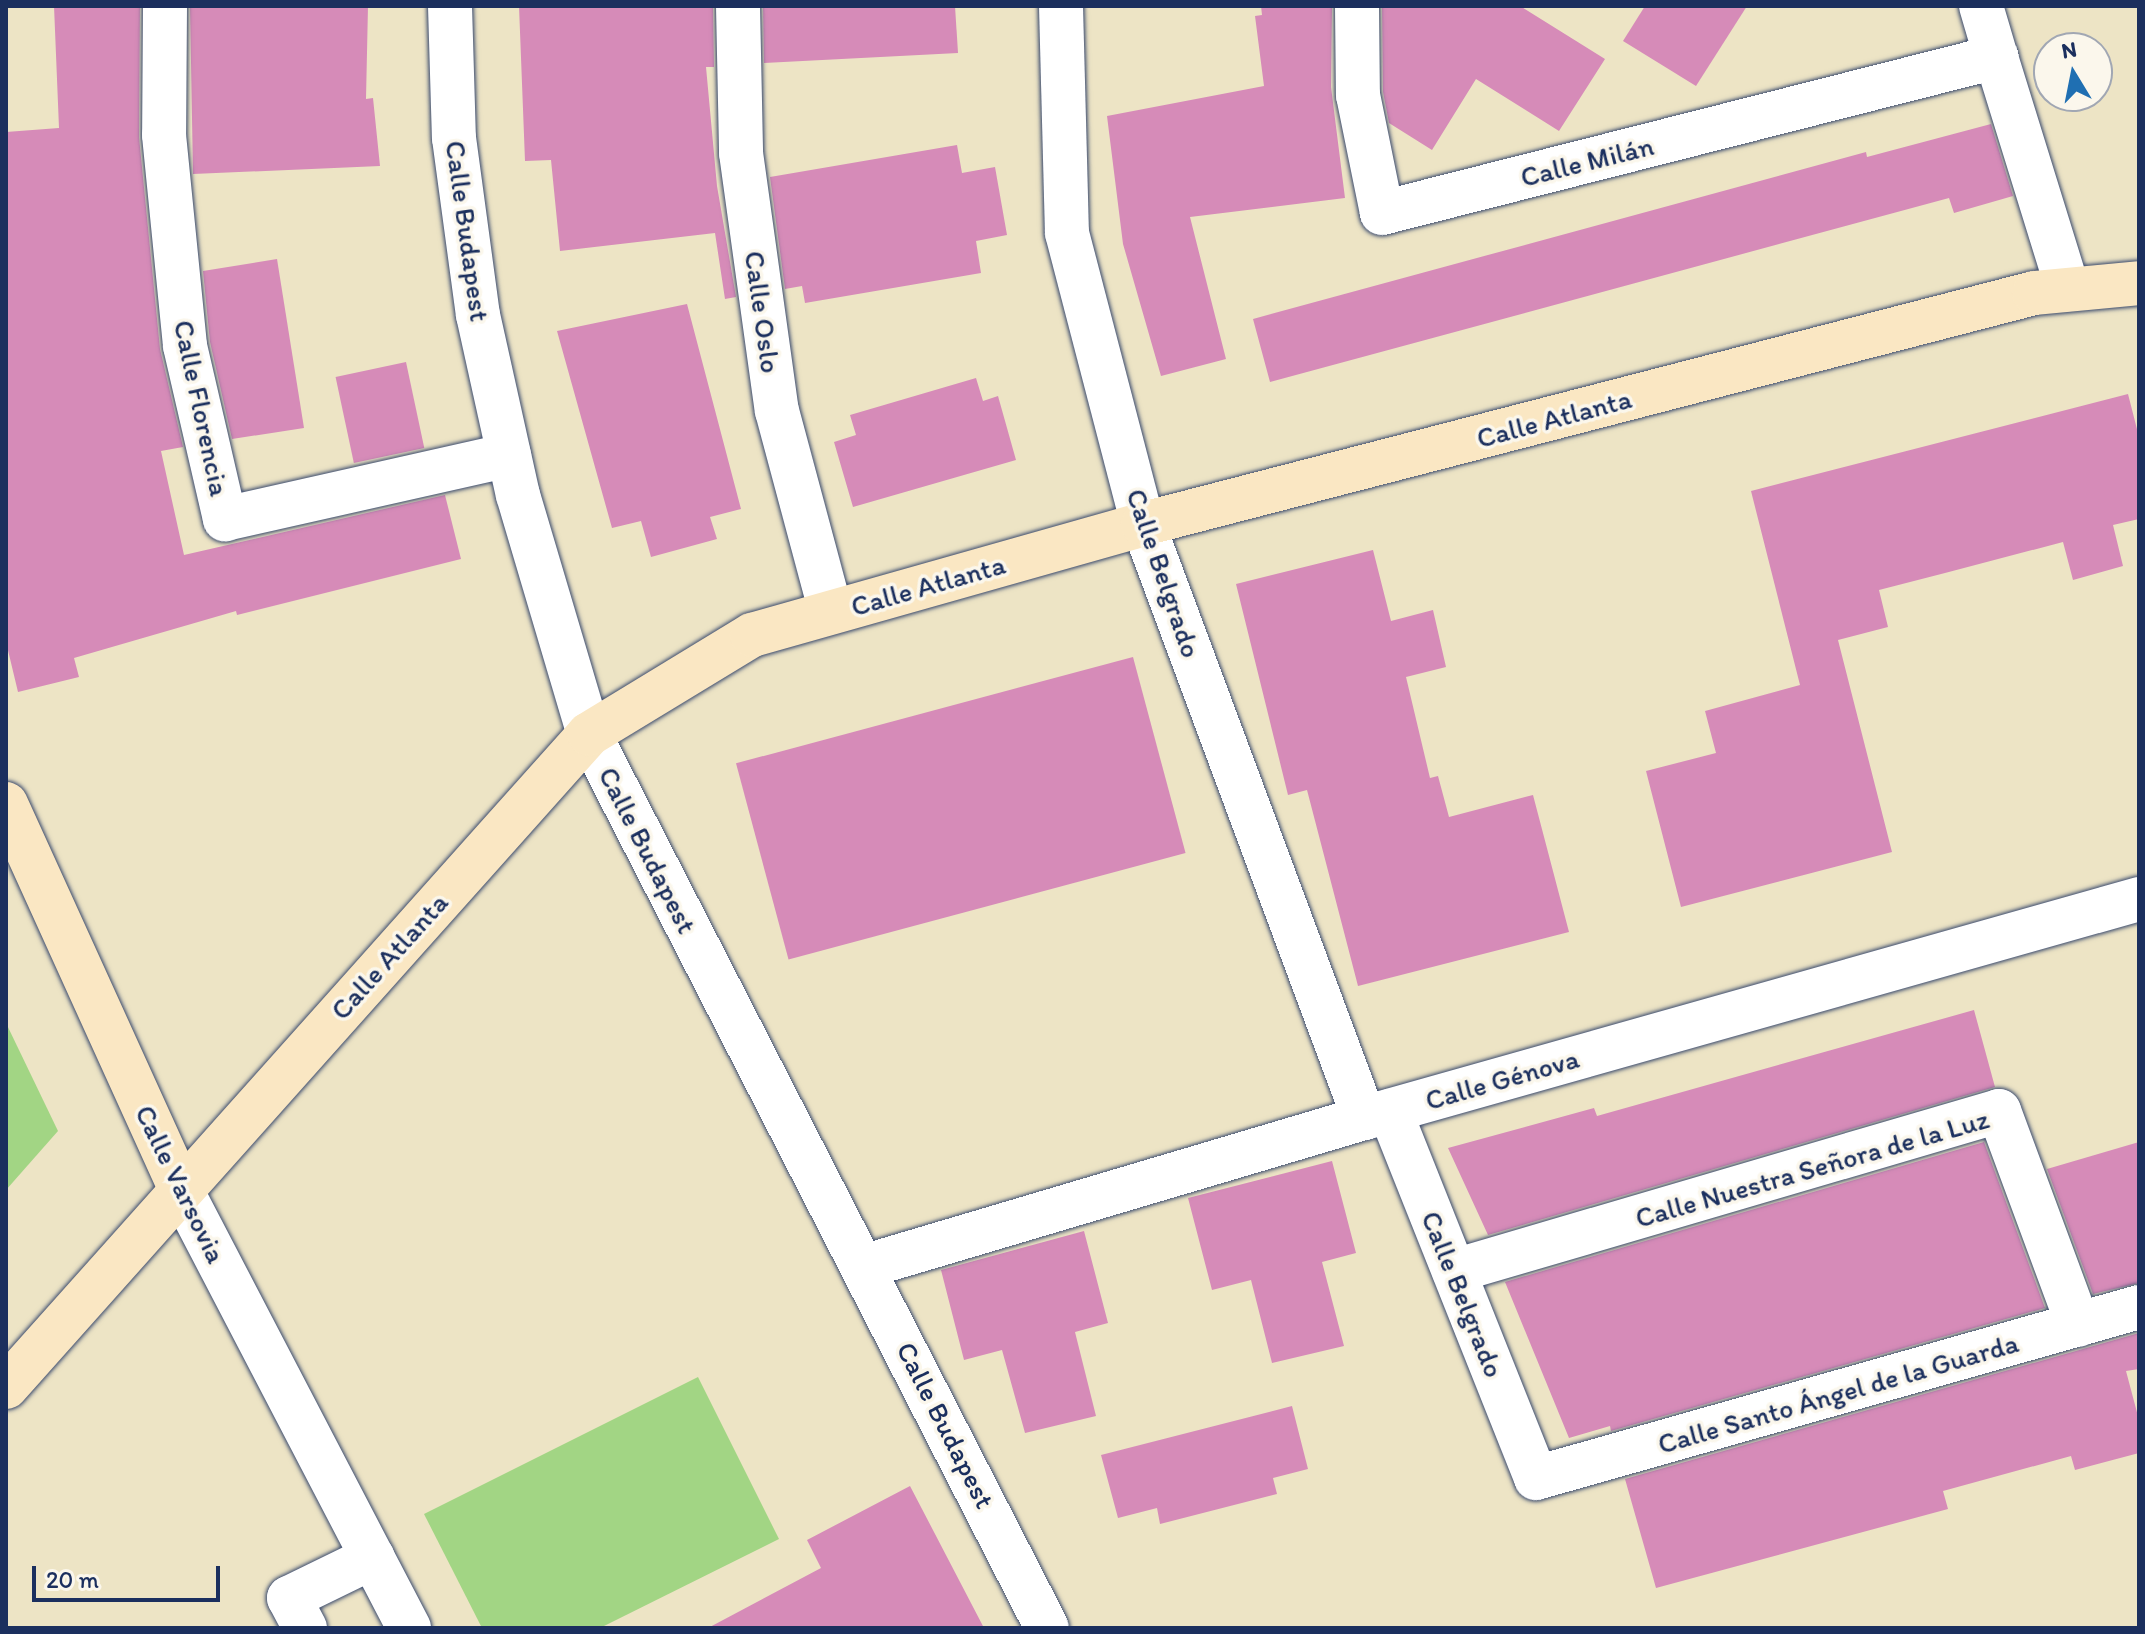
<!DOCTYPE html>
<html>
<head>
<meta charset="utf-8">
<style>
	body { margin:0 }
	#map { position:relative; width:2145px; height:1634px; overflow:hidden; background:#ede4c5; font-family:Itim,sans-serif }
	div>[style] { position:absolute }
	.green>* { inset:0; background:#a2d584 }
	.building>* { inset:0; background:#d68bb8; transform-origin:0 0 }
	.roads { filter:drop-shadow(0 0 2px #3a4a6d) drop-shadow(0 0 2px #3a4a6d) }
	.street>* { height:44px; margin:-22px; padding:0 22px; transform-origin:22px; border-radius:22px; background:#fff }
	.secondary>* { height:44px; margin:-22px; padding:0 22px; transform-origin:22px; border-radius:22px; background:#fae7c3 }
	span { translate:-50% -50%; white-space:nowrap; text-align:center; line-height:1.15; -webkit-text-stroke:7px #fbf7ec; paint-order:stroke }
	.street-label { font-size:28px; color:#1b2f5e }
	.frame { position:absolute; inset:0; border:8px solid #1b2f5e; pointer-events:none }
	.north { position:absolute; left:2033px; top:32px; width:80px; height:80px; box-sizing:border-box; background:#fbf7ec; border:2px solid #a1a7b3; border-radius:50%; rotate:350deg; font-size:22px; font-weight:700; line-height:32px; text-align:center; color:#1b2f5e }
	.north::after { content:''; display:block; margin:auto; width:28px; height:36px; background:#1f6fb2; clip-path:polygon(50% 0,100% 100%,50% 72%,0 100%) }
	.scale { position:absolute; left:32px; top:1566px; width:188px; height:36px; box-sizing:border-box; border:4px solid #1b2f5e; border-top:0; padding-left:10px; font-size:24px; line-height:28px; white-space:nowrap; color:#1b2f5e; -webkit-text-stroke:6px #fbf7ec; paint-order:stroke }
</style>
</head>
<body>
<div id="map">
	<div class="green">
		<div style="clip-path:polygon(6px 1023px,58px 1131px,6px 1190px)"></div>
		<div style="clip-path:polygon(698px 1377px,779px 1539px,600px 1628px,482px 1628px,424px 1514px)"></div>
	</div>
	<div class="building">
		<div style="clip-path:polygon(54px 6px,140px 6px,139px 137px,160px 349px,183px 447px,161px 451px,184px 555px,445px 495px,461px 559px,237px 615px,236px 611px,74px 658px,79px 677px,18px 692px,6px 642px,6px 132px,59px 128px)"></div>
		<div style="clip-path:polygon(190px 6px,368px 6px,366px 99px,373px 98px,380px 166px,193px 174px)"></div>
		<div style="clip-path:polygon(519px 6px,713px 6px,714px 67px,706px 67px,717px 186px,736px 297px,725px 299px,715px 233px,560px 251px,551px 160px,525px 161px)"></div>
		<div style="clip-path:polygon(763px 6px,955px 6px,958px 53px,764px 63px)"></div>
		<div style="clip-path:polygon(1261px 6px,1332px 6px,1331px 87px,1345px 198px,1190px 217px,1226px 359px,1161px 376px,1123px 244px,1107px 116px,1264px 86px,1255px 16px,1262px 15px)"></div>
		<div style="clip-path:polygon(1382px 6px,1520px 6px,1605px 59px,1559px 131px,1476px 79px,1432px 150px,1389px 123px,1383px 92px)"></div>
		<div style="clip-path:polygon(1645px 6px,1747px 6px,1696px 86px,1623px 41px)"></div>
		<div style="clip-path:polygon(1991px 124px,2013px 196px,1954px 213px,1949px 198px,1270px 382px,1253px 319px,1866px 152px,1867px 157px)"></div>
		<div style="clip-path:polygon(957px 145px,962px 173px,995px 167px,1007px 235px,976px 241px,981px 273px,805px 303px,802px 286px,785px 289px,770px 177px)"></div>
		<div style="clip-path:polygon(277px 259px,304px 428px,232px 439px,210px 342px,203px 271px)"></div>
		<div style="clip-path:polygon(687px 304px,741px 509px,710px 517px,717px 539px,651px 557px,641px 521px,612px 528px,557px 331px)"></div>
		<div style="left:406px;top:362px;width:88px;height:72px;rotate:78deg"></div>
		<div style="clip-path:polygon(976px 378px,983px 401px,998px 396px,1016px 460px,853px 507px,834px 442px,856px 435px,850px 415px)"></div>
		<div style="clip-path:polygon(2128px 394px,2139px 437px,2139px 519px,2113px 525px,2123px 566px,2073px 580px,2063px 542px,1945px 573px,1879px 590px,1888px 627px,1838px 640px,1892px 852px,1681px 907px,1646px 771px,1716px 753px,1705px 711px,1800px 685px,1751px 491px)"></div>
		<div style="clip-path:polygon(1373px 550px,1391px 621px,1433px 610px,1446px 667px,1406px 677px,1430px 778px,1438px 776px,1449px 817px,1533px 795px,1569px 932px,1358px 986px,1307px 790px,1288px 795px,1236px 584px)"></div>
		<div style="left:1133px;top:657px;width:203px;height:411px;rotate:75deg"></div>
		<div style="clip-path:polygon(1974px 1010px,1995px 1087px,1488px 1235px,1448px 1148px,1594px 1108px,1597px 1116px)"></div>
		<div style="clip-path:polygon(1984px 1142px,2045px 1308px,1611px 1431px,1610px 1426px,1569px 1438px,1505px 1282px)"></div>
		<div style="clip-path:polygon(2139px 1142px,2139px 1283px,2093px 1294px,2047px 1169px)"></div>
		<div style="clip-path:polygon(1332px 1161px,1356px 1253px,1322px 1262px,1344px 1346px,1272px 1363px,1251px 1280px,1212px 1290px,1188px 1198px)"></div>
		<div style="clip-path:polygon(1084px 1231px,1108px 1323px,1075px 1332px,1096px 1416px,1025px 1433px,1002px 1350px,964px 1360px,941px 1270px)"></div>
		<div style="clip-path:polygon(2139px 1333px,2139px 1369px,2126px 1371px,2139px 1420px,2139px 1453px,2075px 1470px,2071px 1456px,1943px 1491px,1948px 1509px,1656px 1588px,1625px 1479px)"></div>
		<div style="clip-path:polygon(1292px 1406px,1308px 1469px,1273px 1478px,1277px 1494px,1160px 1524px,1157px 1508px,1118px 1518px,1101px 1455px)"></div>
		<div style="clip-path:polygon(910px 1486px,984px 1628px,708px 1628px,821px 1568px,807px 1540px)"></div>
	</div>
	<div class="roads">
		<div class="street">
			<div style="left:165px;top:6px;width:129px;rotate:90.4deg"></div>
			<div style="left:164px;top:135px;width:212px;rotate:84.3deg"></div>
			<div style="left:185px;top:346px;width:178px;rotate:77deg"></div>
			<div style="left:225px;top:519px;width:291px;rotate:-12.7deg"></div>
			<div style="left:450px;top:6px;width:132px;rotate:88.3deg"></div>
			<div style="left:454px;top:138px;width:179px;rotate:82.3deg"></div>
			<div style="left:478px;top:315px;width:184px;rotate:77.5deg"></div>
			<div style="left:518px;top:495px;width:249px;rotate:73.5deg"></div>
			<div style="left:589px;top:734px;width:1004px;rotate:62.87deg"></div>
			<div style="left:738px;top:6px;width:147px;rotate:88.8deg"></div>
			<div style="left:741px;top:153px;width:260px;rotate:82.1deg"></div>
			<div style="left:777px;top:411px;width:208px;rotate:75deg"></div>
			<div style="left:1061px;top:6px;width:227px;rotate:88.5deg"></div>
			<div style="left:1067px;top:233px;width:301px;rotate:75.4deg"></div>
			<div style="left:1143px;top:524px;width:634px;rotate:69.59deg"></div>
			<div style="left:1357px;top:6px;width:89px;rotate:89.4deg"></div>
			<div style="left:1358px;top:95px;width:120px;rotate:78.5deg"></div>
			<div style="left:1382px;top:213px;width:634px;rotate:-14.26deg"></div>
			<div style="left:1996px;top:57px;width:53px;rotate:-106.4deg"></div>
			<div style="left:1996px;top:57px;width:243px;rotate:72.8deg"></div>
			<div style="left:1390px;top:1111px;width:395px;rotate:68.3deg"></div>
			<div style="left:1536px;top:1478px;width:627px;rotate:-15.83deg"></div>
			<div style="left:180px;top:1188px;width:496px;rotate:62.5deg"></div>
			<div style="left:866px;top:1266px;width:520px;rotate:-16.55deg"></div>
			<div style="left:1364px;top:1118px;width:805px;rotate:-15.78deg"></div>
			<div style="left:1454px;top:1271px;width:568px;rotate:-16.36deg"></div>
			<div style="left:1999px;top:1111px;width:228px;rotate:69.7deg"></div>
			<div style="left:305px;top:1628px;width:34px;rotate:-118deg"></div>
			<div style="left:289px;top:1598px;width:93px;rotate:-26deg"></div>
		</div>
		<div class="secondary">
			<div style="left:6px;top:804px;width:422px;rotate:65.6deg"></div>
			<div style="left:6px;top:1387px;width:875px;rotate:-48.24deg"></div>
			<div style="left:589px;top:734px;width:191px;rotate:-31.3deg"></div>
			<div style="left:752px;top:635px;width:406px;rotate:-15.8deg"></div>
			<div style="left:1143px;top:524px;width:920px;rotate:-14.53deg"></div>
			<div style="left:2034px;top:293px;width:105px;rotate:-5.4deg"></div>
		</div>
	</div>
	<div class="street-label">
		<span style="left:1587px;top:161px;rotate:-14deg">Calle Milán</span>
		<span style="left:468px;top:231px;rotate:82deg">Calle Budapest</span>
		<span style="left:763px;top:312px;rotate:82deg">Calle Oslo</span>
		<span style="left:202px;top:408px;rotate:78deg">Calle Florencia</span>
		<span style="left:1554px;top:418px;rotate:-15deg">Calle Atlanta</span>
		<span style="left:1164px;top:573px;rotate:71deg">Calle Belgrado</span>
		<span style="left:928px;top:585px;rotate:-16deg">Calle Atlanta</span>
		<span style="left:648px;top:850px;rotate:63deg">Calle Budapest</span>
		<span style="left:389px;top:956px;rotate:-48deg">Calle Atlanta</span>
		<span style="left:1502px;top:1079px;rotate:-16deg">Calle Génova</span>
		<span style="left:1812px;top:1168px;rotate:-16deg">Calle Nuestra Señora de la Luz</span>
		<span style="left:181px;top:1184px;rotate:64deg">Calle Varsovia</span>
		<span style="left:1463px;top:1294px;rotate:68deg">Calle Belgrado</span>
		<span style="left:1838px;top:1393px;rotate:-16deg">Calle Santo Ángel de la Guarda</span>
		<span style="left:946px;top:1425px;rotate:63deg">Calle Budapest</span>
	</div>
	<div class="frame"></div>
	<div class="north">N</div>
	<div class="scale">20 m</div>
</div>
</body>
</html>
